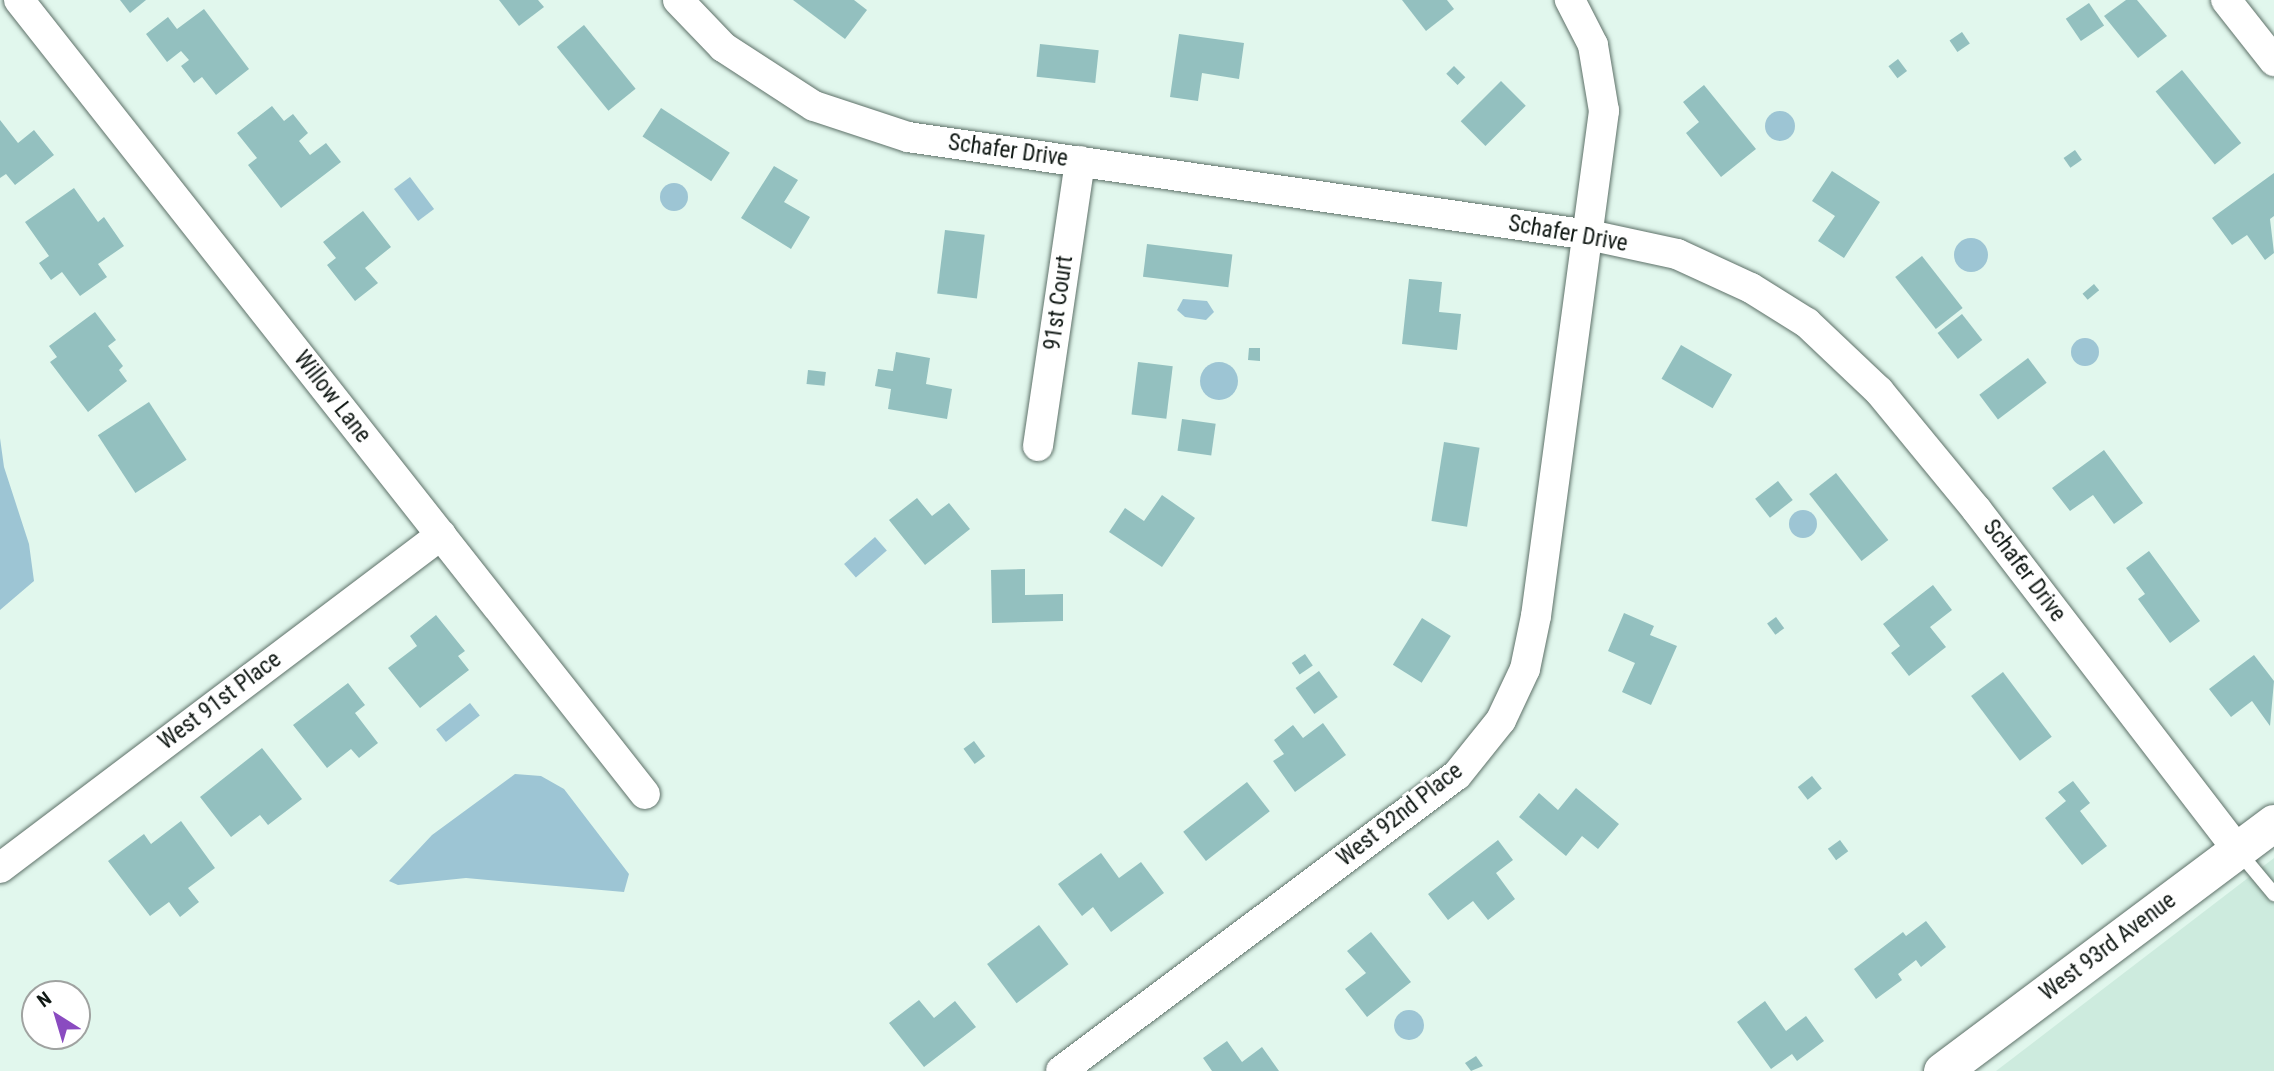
<!DOCTYPE html>
<html>
<head>
<meta charset="utf-8">
<style>
	body { margin:0 }
	#map { position:relative; width:2274px; height:1071px; overflow:hidden; background:#e1f7ed; font-family:"Roboto Condensed",sans-serif }
	div>[style] { position:absolute }
	.built>* { inset:0; background:#cdebde }
	.water>* { inset:0; background:#9dc5d4; transform-origin:0 0 }
	.round { border-radius:50% }
	.building>* { inset:0; background:#93c0bf; transform-origin:0 0 }
	.roads { filter:drop-shadow(0 0 2px #5e7169) drop-shadow(0 0 2px #5e7169) }
	.service>* { height:14px; margin:-7px; padding:0 7px; transform-origin:7px; border-radius:7px; background:#fff }
	.minor>* { height:30px; margin:-15px; padding:0 15px; transform-origin:15px; border-radius:15px; background:#fff }
	.tertiary>* { height:37px; margin:-18.5px; padding:0 18.5px; transform-origin:18.5px; border-radius:18.5px; background:#fff }
	span { translate:-50% -50%; white-space:nowrap; text-align:center; line-height:1.15; -webkit-text-stroke:6px #fff; paint-order:stroke }
	.street-label { font-size:23px; color:#111915 }
	.north { position:absolute; left:21px; top:980px; width:70px; height:70px; box-sizing:border-box; background:#fff; border:2px solid #a0a3a1; border-radius:50%; rotate:323deg; font-size:19px; font-weight:700; line-height:28px; text-align:center; color:#111915 }
	.north::after { content:''; display:block; margin:auto; width:24px; height:32px; background:#8a4bc0; clip-path:polygon(50% 0,100% 100%,50% 72%,0 100%) }
</style>
</head>
<body>
<div id="map">
	<div class="built">
		<div style="clip-path:polygon(2274px 858px,2274px 1071px,1996px 1071px)"></div>
	</div>
	<div class="water">
		<div class="round" style="left:1765px;top:111px;width:30px;height:30px"></div>
		<div style="left:410px;top:177px;width:40px;height:20px;rotate:53deg"></div>
		<div class="round" style="left:660px;top:183px;width:28px;height:28px"></div>
		<div class="round" style="left:1954px;top:238px;width:34px;height:34px"></div>
		<div style="clip-path:polygon(1183px 299px,1207px 301px,1214px 312px,1206px 320px,1185px 317px,1177px 310px)"></div>
		<div class="round" style="left:2071px;top:338px;width:28px;height:28px"></div>
		<div class="round" style="left:1200px;top:362px;width:38px;height:38px"></div>
		<div style="clip-path:polygon(0 438px,4px 467px,29px 544px,34px 581px,0 610px)"></div>
		<div class="round" style="left:1789px;top:510px;width:28px;height:28px"></div>
		<div style="left:875px;top:537px;width:18px;height:41px;rotate:49deg"></div>
		<div style="left:470px;top:703px;width:16px;height:43px;rotate:52deg"></div>
		<div style="clip-path:polygon(515px 774px,541px 776px,564px 789px,629px 874px,624px 892px,466px 878px,398px 885px,389px 881px,432px 835px)"></div>
		<div class="round" style="left:1394px;top:1010px;width:30px;height:30px"></div>
	</div>
	<div class="building">
		<div style="clip-path:polygon(120px 0,146px 0,130px 13px)"></div>
		<div style="clip-path:polygon(499px 0,538px 0,544px 7px,519px 26px)"></div>
		<div style="clip-path:polygon(793px 0,854px 0,867px 10px,845px 39px)"></div>
		<div style="clip-path:polygon(1402px 0,1447px 0,1454px 9px,1426px 31px)"></div>
		<div style="clip-path:polygon(2126px 0,2137px 0,2167px 36px,2138px 58px,2104px 16px)"></div>
		<div style="left:2089px;top:3px;width:27px;height:28px;rotate:56deg"></div>
		<div style="clip-path:polygon(204px 9px,249px 69px,216px 95px,202px 77px,194px 83px,181px 66px,189px 60px,181px 51px,167px 62px,146px 34px,168px 17px,177px 29px)"></div>
		<div style="left:584px;top:25px;width:82px;height:35px;rotate:51deg"></div>
		<div style="left:1962px;top:32px;width:14px;height:15px;rotate:56deg"></div>
		<div style="clip-path:polygon(1179px 34px,1244px 43px,1239px 79px,1202px 73px,1198px 101px,1170px 97px)"></div>
		<div style="left:1040px;top:44px;width:59px;height:33px;rotate:6deg"></div>
		<div style="left:1898px;top:59px;width:15px;height:12px;rotate:53deg"></div>
		<div style="left:1454px;top:66px;width:16px;height:11px;rotate:45deg"></div>
		<div style="left:2182px;top:70px;width:94px;height:34px;rotate:51deg"></div>
		<div style="left:1501px;top:81px;width:35px;height:57px;rotate:45deg"></div>
		<div style="clip-path:polygon(1704px 85px,1756px 149px,1721px 177px,1686px 133px,1699px 122px,1683px 102px)"></div>
		<div style="clip-path:polygon(272px 106px,284px 121px,293px 114px,308px 133px,299px 141px,310px 155px,326px 143px,341px 162px,281px 208px,248px 165px,257px 158px,237px 133px)"></div>
		<div style="left:661px;top:108px;width:82px;height:34px;rotate:33deg"></div>
		<div style="clip-path:polygon(0 120px,18px 143px,34px 130px,54px 155px,15px 185px,6px 174px,0 178px)"></div>
		<div style="left:2075px;top:150px;width:12px;height:14px;rotate:55deg"></div>
		<div style="clip-path:polygon(774px 166px,798px 180px,784px 202px,810px 217px,791px 249px,741px 218px)"></div>
		<div style="clip-path:polygon(1832px 171px,1880px 202px,1844px 258px,1818px 241px,1835px 216px,1812px 201px)"></div>
		<div style="clip-path:polygon(2274px 173px,2274px 216px,2270px 219px,2274px 253px,2265px 260px,2247px 235px,2232px 245px,2212px 218px)"></div>
		<div style="clip-path:polygon(74px 188px,98px 222px,104px 217px,124px 246px,98px 264px,107px 277px,80px 296px,62px 272px,51px 280px,39px 263px,49px 256px,25px 222px)"></div>
		<div style="clip-path:polygon(363px 211px,391px 247px,365px 268px,378px 283px,355px 301px,327px 265px,336px 258px,323px 242px)"></div>
		<div style="left:945px;top:230px;width:40px;height:64px;rotate:7deg"></div>
		<div style="left:1147px;top:244px;width:86px;height:33px;rotate:7deg"></div>
		<div style="left:1922px;top:256px;width:66px;height:34px;rotate:52deg"></div>
		<div style="clip-path:polygon(1409px 279px,1442px 282px,1439px 312px,1461px 314px,1457px 350px,1402px 344px)"></div>
		<div style="left:2094px;top:284px;width:8px;height:15px;rotate:50deg"></div>
		<div style="clip-path:polygon(95px 312px,116px 340px,108px 346px,123px 366px,119px 370px,127px 381px,88px 412px,50px 362px,57px 357px,49px 346px)"></div>
		<div style="left:1962px;top:314px;width:33px;height:31px;rotate:52deg"></div>
		<div style="left:1681px;top:345px;width:59px;height:39px;rotate:30deg"></div>
		<div style="clip-path:polygon(1249px 348px,1260px 348px,1260px 361px,1248px 360px)"></div>
		<div style="clip-path:polygon(896px 352px,930px 358px,926px 384px,952px 389px,947px 419px,888px 409px,891px 389px,875px 386px,878px 369px,893px 371px)"></div>
		<div style="left:2028px;top:358px;width:31px;height:61px;rotate:53deg"></div>
		<div style="left:1138px;top:362px;width:35px;height:53px;rotate:7deg"></div>
		<div style="left:808px;top:370px;width:18px;height:14px;rotate:6deg"></div>
		<div style="left:149px;top:402px;width:69px;height:61px;rotate:57deg"></div>
		<div style="left:1182px;top:419px;width:34px;height:32px;rotate:8deg"></div>
		<div style="left:1444px;top:442px;width:36px;height:80px;rotate:9deg"></div>
		<div style="clip-path:polygon(2104px 450px,2143px 503px,2114px 524px,2093px 495px,2070px 511px,2052px 488px)"></div>
		<div style="left:1836px;top:473px;width:85px;height:34px;rotate:52deg"></div>
		<div style="left:1778px;top:481px;width:24px;height:29px;rotate:52deg"></div>
		<div style="clip-path:polygon(1162px 495px,1195px 518px,1162px 567px,1109px 532px,1125px 508px,1144px 521px)"></div>
		<div style="clip-path:polygon(917px 498px,932px 516px,949px 503px,970px 529px,925px 565px,889px 520px)"></div>
		<div style="clip-path:polygon(2149px 551px,2200px 621px,2170px 643px,2138px 599px,2145px 594px,2126px 568px)"></div>
		<div style="clip-path:polygon(1025px 569px,1025px 595px,1063px 594px,1063px 621px,992px 623px,991px 570px)"></div>
		<div style="clip-path:polygon(1933px 585px,1952px 610px,1930px 627px,1946px 647px,1909px 676px,1891px 653px,1900px 646px,1883px 624px)"></div>
		<div style="clip-path:polygon(1624px 613px,1654px 626px,1650px 635px,1677px 646px,1651px 705px,1622px 692px,1635px 663px,1608px 651px)"></div>
		<div style="clip-path:polygon(436px 615px,465px 651px,458px 656px,469px 670px,420px 708px,388px 668px,417px 646px,410px 636px)"></div>
		<div style="left:1776px;top:617px;width:14px;height:11px;rotate:54deg"></div>
		<div style="left:1422px;top:618px;width:34px;height:55px;rotate:32deg"></div>
		<div style="left:1305px;top:654px;width:14px;height:16px;rotate:56deg"></div>
		<div style="clip-path:polygon(2254px 655px,2274px 681px,2270px 726px,2252px 701px,2231px 717px,2209px 689px)"></div>
		<div style="left:1319px;top:671px;width:32px;height:29px;rotate:54deg"></div>
		<div style="left:2003px;top:672px;width:81px;height:40px;rotate:53deg"></div>
		<div style="clip-path:polygon(348px 683px,365px 705px,355px 713px,378px 743px,359px 758px,351px 749px,327px 768px,293px 725px)"></div>
		<div style="clip-path:polygon(1323px 723px,1346px 755px,1295px 792px,1273px 761px,1284px 754px,1274px 740px,1293px 725px,1303px 738px)"></div>
		<div style="left:974px;top:741px;width:19px;height:13px;rotate:54deg"></div>
		<div style="clip-path:polygon(262px 748px,302px 799px,268px 825px,260px 815px,231px 837px,200px 797px)"></div>
		<div style="left:1812px;top:776px;width:16px;height:18px;rotate:52deg"></div>
		<div style="clip-path:polygon(2073px 781px,2090px 803px,2080px 811px,2107px 846px,2082px 865px,2045px 818px,2066px 801px,2058px 792px)"></div>
		<div style="left:1247px;top:782px;width:37px;height:81px;rotate:52deg"></div>
		<div style="clip-path:polygon(1576px 788px,1619px 824px,1598px 849px,1582px 836px,1566px 856px,1519px 817px,1539px 793px,1558px 810px)"></div>
		<div style="clip-path:polygon(181px 821px,215px 868px,188px 888px,199px 902px,180px 917px,169px 902px,150px 916px,108px 861px,144px 834px,151px 844px)"></div>
		<div style="clip-path:polygon(1498px 840px,1513px 860px,1496px 873px,1515px 899px,1488px 920px,1473px 901px,1448px 920px,1428px 894px)"></div>
		<div style="left:1840px;top:840px;width:14px;height:15px;rotate:54deg"></div>
		<div style="clip-path:polygon(1101px 853px,1119px 878px,1141px 862px,1164px 893px,1111px 932px,1093px 907px,1082px 916px,1058px 884px)"></div>
		<div style="clip-path:polygon(1926px 921px,1946px 947px,1921px 967px,1916px 960px,1898px 974px,1902px 980px,1876px 999px,1854px 969px,1903px 932px,1906px 936px)"></div>
		<div style="left:1039px;top:925px;width:49px;height:65px;rotate:53deg"></div>
		<div style="clip-path:polygon(1371px 932px,1411px 982px,1367px 1017px,1345px 989px,1366px 973px,1347px 951px)"></div>
		<div style="clip-path:polygon(919px 1000px,934px 1018px,955px 1001px,976px 1027px,924px 1067px,889px 1023px)"></div>
		<div style="clip-path:polygon(1765px 1001px,1786px 1031px,1806px 1016px,1824px 1041px,1797px 1061px,1792px 1054px,1771px 1069px,1737px 1022px)"></div>
		<div style="clip-path:polygon(1227px 1041px,1242px 1062px,1262px 1047px,1279px 1071px,1212px 1071px,1203px 1058px)"></div>
		<div style="clip-path:polygon(1476px 1056px,1483px 1066px,1471px 1071px,1465px 1063px)"></div>
	</div>
	<div class="roads">
		<div class="service">
			<div style="left:2239px;top:852px;width:55px;rotate:50.2deg"></div>
		</div>
		<div class="minor">
			<div style="left:19px;top:0;width:1011px;rotate:51.75deg"></div>
			<div style="left:678px;top:0;width:65px;rotate:46.2deg"></div>
			<div style="left:723px;top:47px;width:108px;rotate:33deg"></div>
			<div style="left:814px;top:106px;width:99px;rotate:18.3deg"></div>
			<div style="left:908px;top:137px;width:688px;rotate:8.19deg"></div>
			<div style="left:1589px;top:235px;width:90px;rotate:12.2deg"></div>
			<div style="left:1677px;top:254px;width:81px;rotate:24.7deg"></div>
			<div style="left:1751px;top:288px;width:66px;rotate:32deg"></div>
			<div style="left:1807px;top:323px;width:99px;rotate:43.4deg"></div>
			<div style="left:1879px;top:391px;width:153px;rotate:50.6deg"></div>
			<div style="left:1976px;top:509px;width:431px;rotate:52.5deg"></div>
			<div style="left:2226px;top:0;width:78px;rotate:51.8deg"></div>
			<div style="left:1038px;top:446px;width:288px;rotate:-81.6deg"></div>
			<div style="left:0;top:868px;width:553px;rotate:-37.06deg"></div>
			<div style="left:1061px;top:1071px;width:494px;rotate:-36.8deg"></div>
			<div style="left:1457px;top:775px;width:70px;rotate:-51.3deg"></div>
			<div style="left:1501px;top:720px;width:56px;rotate:-64.8deg"></div>
			<div style="left:1525px;top:669px;width:54px;rotate:-78.3deg"></div>
			<div style="left:1536px;top:616px;width:510px;rotate:-82.33deg"></div>
			<div style="left:1604px;top:111px;width:67px;rotate:-99.5deg"></div>
			<div style="left:1593px;top:45px;width:51px;rotate:-117.1deg"></div>
		</div>
		<div class="tertiary">
			<div style="left:1942px;top:1071px;width:414px;rotate:-36.8deg"></div>
		</div>
	</div>
	<div class="street-label">
		<span style="left:1008px;top:151px;rotate:8deg">Schafer Drive</span>
		<span style="left:1568px;top:234px;rotate:10deg">Schafer Drive</span>
		<span style="left:1059px;top:303px;rotate:-82deg">91st Court</span>
		<span style="left:332px;top:397px;rotate:52deg">Willow Lane</span>
		<span style="left:2024px;top:571px;rotate:53deg">Schafer Drive</span>
		<span style="left:220px;top:701px;rotate:-37deg">West 91st Place</span>
		<span style="left:1400px;top:815px;rotate:-38deg">West 92nd Place</span>
		<span style="left:2108px;top:947px;rotate:-37deg">West 93rd Avenue</span>
	</div>
	<div class="north">N</div>
</div>
</body>
</html>
